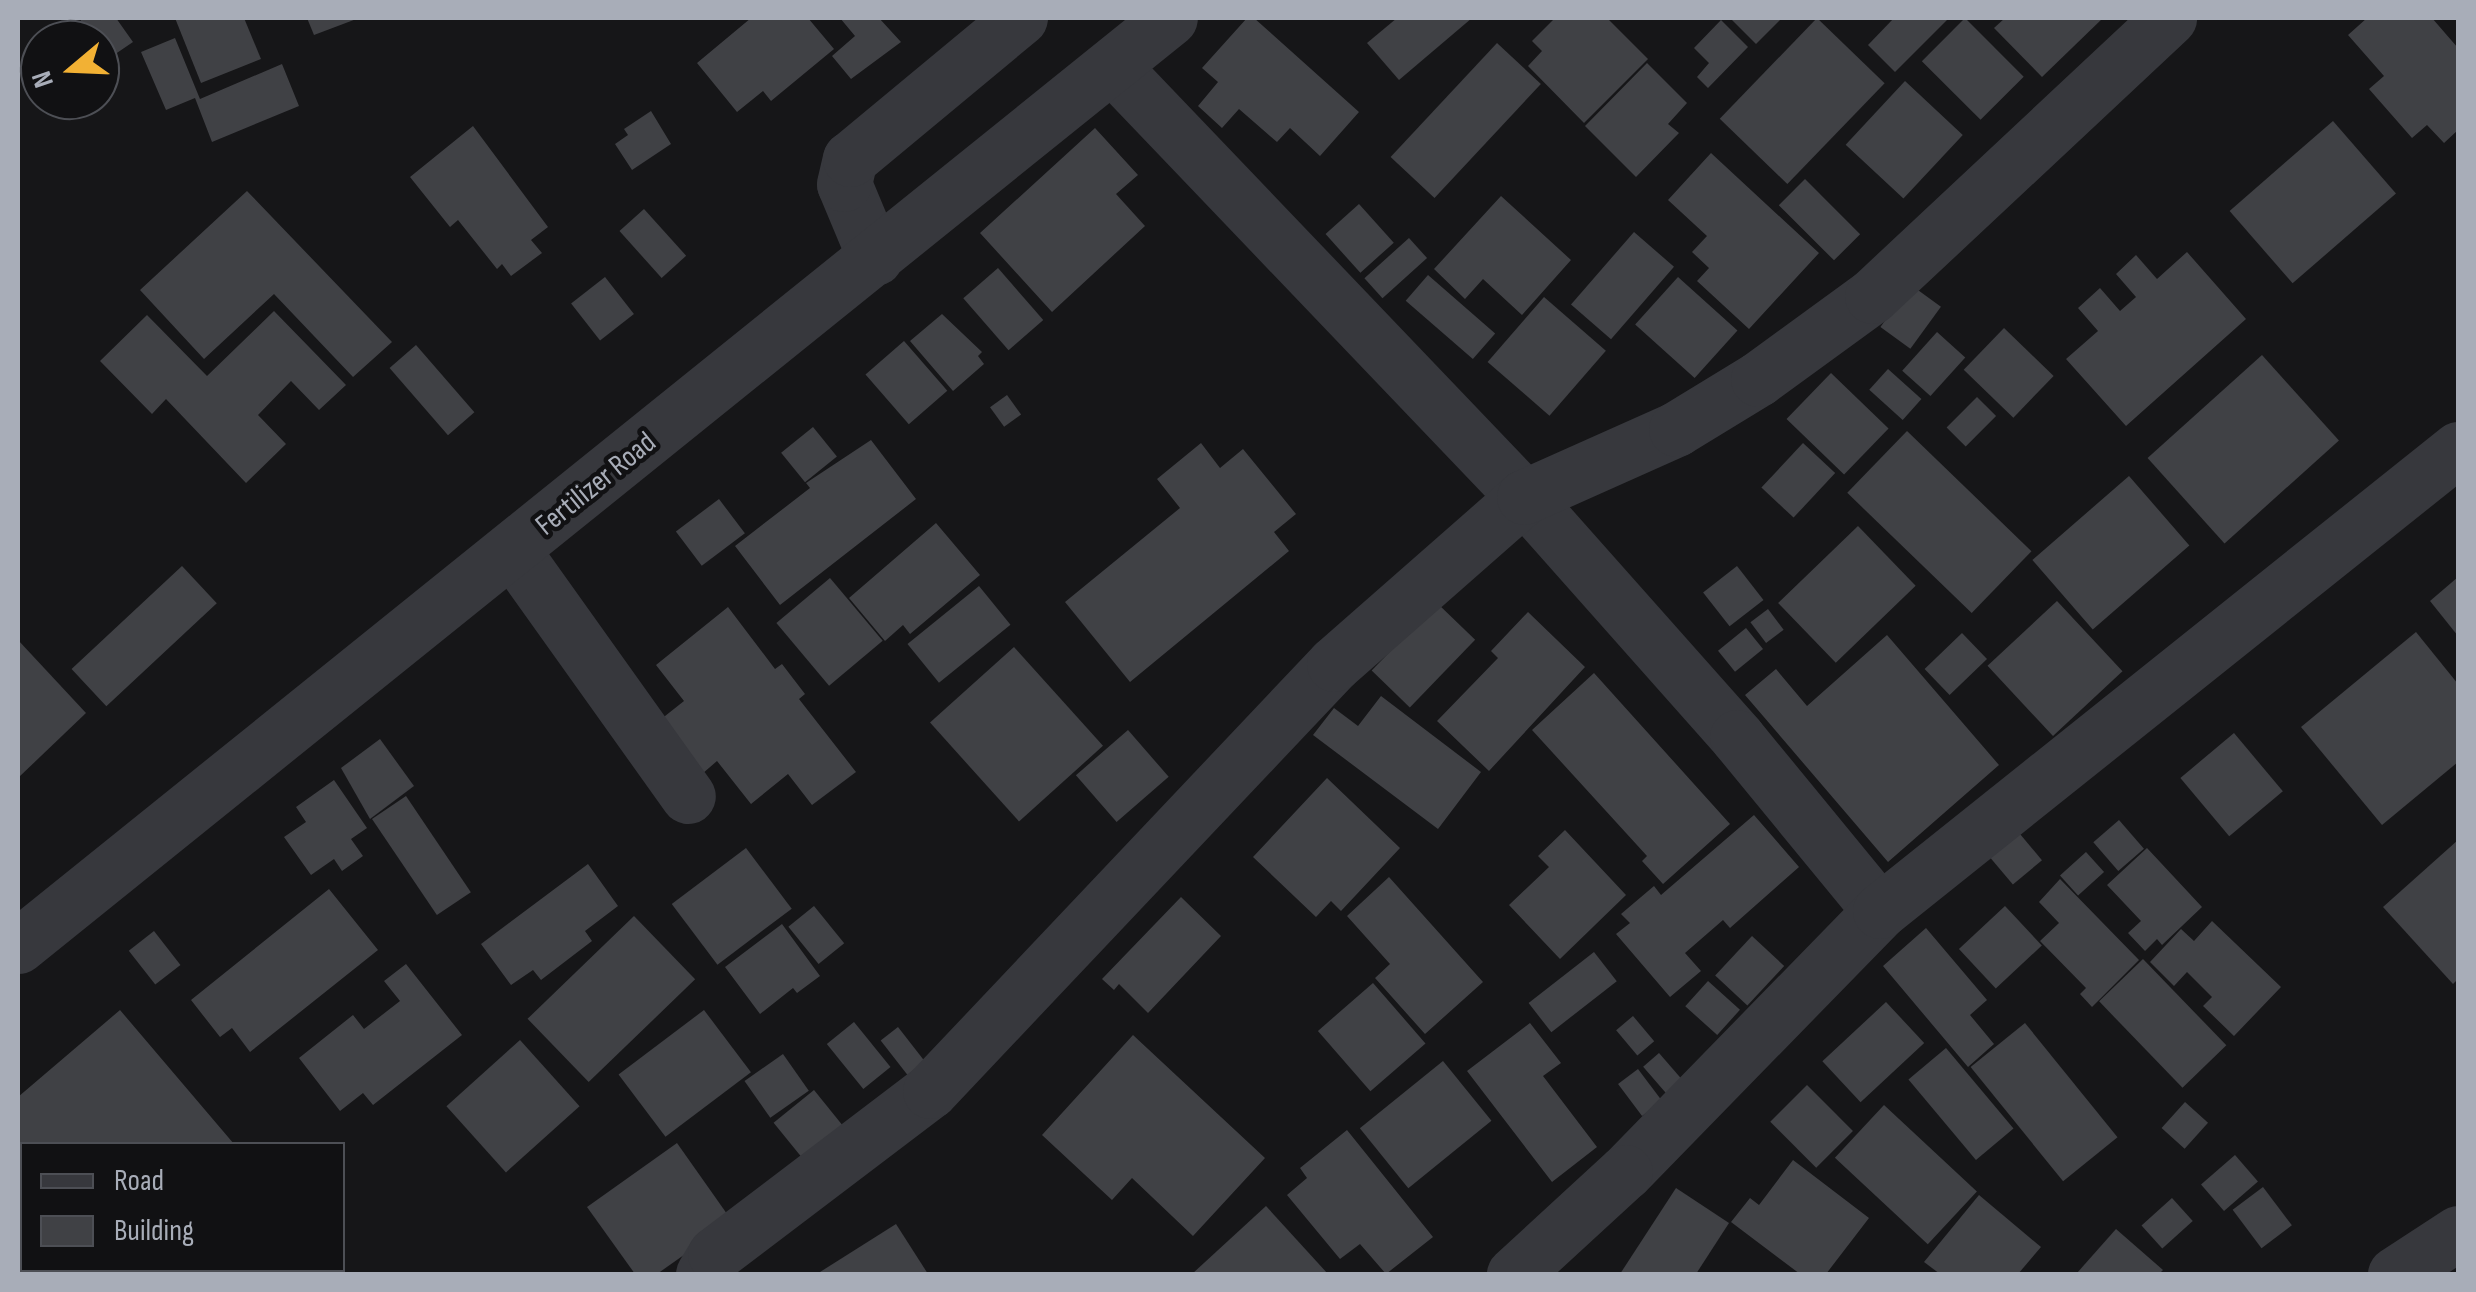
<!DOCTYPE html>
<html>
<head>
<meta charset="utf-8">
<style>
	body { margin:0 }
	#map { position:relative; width:2476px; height:1292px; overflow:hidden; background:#161618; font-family:"Sofia Sans Condensed",sans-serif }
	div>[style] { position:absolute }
	.building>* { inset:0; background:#404145; transform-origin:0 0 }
	.minor>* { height:55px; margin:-27.5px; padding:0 27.5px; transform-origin:27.5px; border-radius:27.5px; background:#37383d }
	span { translate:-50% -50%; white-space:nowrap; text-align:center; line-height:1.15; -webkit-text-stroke:9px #111113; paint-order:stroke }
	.street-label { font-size:30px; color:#a8adb8 }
	.frame { position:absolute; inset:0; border:20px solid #a8adb8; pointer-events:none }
	.legend { position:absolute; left:20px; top:1142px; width:325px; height:130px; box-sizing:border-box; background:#111113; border:2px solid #4d4f55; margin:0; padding:12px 18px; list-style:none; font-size:30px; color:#a8adb8 }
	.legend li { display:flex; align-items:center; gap:20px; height:50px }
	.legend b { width:50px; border:2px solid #4d4f55 }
	.north { position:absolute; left:20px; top:20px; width:100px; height:100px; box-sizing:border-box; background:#111113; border:2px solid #4d4f55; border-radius:50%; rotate:251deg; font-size:28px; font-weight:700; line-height:40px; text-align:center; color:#a8adb8 }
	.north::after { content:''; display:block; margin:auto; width:35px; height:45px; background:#f2b134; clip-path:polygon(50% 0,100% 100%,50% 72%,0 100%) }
</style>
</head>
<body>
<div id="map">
	<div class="building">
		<div style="clip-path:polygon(79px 18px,116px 18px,133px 42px,108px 59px,100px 40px,95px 40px)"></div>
		<div style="clip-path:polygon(175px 18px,244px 18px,261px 59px,201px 83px)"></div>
		<div style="clip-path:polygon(307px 18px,359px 18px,314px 35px)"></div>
		<div style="clip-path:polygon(751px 18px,808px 18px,834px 49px,771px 101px,763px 91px,737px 112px,697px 63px)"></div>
		<div style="clip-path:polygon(840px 18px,879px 18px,901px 42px,851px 79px,832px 56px,855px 36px)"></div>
		<div style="clip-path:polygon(1247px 18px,1254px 18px,1359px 112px,1320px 156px,1290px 128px,1277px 142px,1239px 109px,1222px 128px,1198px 106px,1218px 82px,1202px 68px)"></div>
		<div style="clip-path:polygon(1397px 18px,1472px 18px,1399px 80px,1367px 43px)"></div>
		<div style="clip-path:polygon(1555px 18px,1607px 18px,1648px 59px,1584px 123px,1528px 66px,1542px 51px,1532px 41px)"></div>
		<div style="clip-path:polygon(1730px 18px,1782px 18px,1756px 44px)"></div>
		<div style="left:1817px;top:18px;width:94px;height:140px;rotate:44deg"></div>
		<div style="clip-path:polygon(1894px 18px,1949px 18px,1895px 72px,1868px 45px)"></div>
		<div style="left:1965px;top:18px;width:83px;height:61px;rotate:45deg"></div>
		<div style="clip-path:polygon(2005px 18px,2103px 18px,2042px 77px,1994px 28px)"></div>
		<div style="clip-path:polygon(2367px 18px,2432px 18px,2458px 48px,2458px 130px,2444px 143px,2427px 125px,2412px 138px,2369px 89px,2384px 76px,2348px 35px)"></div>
		<div style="clip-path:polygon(1721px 20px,1748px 47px,1708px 88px,1697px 77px,1709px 63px,1694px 48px)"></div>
		<div style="clip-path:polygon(175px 38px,200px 99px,282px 64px,299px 106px,212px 142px,195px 98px,166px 110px,141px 52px)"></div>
		<div style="left:1497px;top:43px;width:60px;height:156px;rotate:43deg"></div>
		<div style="clip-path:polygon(1647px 63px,1687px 103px,1668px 124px,1679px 133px,1636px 177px,1585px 126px)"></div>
		<div style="left:1905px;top:81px;width:79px;height:87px;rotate:43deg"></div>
		<div style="clip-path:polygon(651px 111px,671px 144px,632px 170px,615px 144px,628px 135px,624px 129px)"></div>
		<div style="left:2333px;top:121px;width:96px;height:137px;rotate:49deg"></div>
		<div style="clip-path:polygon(473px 126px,548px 227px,531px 240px,542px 253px,511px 276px,502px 264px,497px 269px,458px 220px,450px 227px,410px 177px)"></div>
		<div style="clip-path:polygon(1095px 128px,1138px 175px,1116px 194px,1145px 226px,1052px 312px,980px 233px)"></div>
		<div style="clip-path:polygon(1711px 153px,1819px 253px,1749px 329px,1697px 281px,1709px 268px,1692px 252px,1707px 236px,1668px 200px)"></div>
		<div style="left:1805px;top:179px;width:78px;height:37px;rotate:45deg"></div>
		<div style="clip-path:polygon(247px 191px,392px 342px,353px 377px,274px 294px,204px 359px,140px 290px)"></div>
		<div style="clip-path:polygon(1501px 196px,1571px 260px,1522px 315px,1483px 279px,1465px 299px,1434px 269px)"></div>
		<div style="left:1359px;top:204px;width:52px;height:45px;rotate:48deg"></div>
		<div style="left:644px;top:209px;width:63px;height:33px;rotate:48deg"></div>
		<div style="left:1634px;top:232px;width:53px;height:96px;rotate:41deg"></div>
		<div style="left:1409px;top:238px;width:27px;height:60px;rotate:48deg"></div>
		<div style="clip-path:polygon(2187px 252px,2246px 319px,2126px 426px,2066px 359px,2098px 331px,2078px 308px,2100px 288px,2120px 311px,2136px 297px,2116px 274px,2136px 255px,2157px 279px)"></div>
		<div style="left:998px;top:268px;width:69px;height:46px;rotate:49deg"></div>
		<div style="left:1428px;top:275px;width:89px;height:34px;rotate:41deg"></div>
		<div style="left:605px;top:277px;width:47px;height:43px;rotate:52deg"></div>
		<div style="left:1678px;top:277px;width:80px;height:64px;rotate:42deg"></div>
		<div style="left:1911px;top:285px;width:37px;height:52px;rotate:36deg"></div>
		<div style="left:1544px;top:297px;width:82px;height:86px;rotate:41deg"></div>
		<div style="clip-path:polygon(274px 311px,346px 385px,319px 410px,291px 381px,258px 415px,286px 444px,246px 483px,166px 399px,152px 414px,100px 361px,147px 315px,207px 376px)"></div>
		<div style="clip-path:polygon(942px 314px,982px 352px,978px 356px,984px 364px,953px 391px,910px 341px)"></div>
		<div style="left:2004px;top:328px;width:69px;height:58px;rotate:44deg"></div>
		<div style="left:1937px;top:332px;width:38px;height:52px;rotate:42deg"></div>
		<div style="left:904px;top:341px;width:66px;height:51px;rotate:49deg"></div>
		<div style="left:416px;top:345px;width:89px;height:35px;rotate:49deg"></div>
		<div style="left:2262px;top:355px;width:115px;height:154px;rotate:48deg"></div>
		<div style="left:1888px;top:369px;width:45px;height:28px;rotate:42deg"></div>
		<div style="left:1831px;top:373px;width:80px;height:64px;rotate:44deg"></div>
		<div style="left:1007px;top:395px;width:24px;height:21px;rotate:54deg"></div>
		<div style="left:1977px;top:397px;width:27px;height:43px;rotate:45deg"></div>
		<div style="left:813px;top:427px;width:38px;height:41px;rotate:51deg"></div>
		<div style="left:1907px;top:431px;width:173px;height:86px;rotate:44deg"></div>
		<div style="clip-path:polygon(871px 440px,916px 499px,780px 605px,735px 546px,810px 488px,806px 483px)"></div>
		<div style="clip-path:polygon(1201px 443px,1220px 468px,1243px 449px,1296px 514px,1274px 532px,1289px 551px,1130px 682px,1065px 602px,1180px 508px,1157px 479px)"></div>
		<div style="left:1803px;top:443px;width:44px;height:61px;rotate:43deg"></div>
		<div style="left:2129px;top:476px;width:92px;height:128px;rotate:49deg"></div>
		<div style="left:719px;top:499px;width:43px;height:54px;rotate:53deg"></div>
		<div style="clip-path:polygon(936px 523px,980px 575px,910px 634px,903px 625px,885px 641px,849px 598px)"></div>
		<div style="left:1858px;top:526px;width:83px;height:111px;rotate:46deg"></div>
		<div style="left:182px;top:566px;width:51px;height:151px;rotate:47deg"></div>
		<div style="left:1737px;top:566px;width:43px;height:43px;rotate:52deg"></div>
		<div style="clip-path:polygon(2458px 577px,2458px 636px,2430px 601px)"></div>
		<div style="left:830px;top:578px;width:82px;height:70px;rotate:50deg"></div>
		<div style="left:979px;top:586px;width:50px;height:92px;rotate:51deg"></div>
		<div style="left:2057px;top:601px;width:96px;height:95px;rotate:47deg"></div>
		<div style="left:1437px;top:603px;width:53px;height:94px;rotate:44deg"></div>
		<div style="clip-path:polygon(728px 607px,775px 669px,782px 664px,805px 694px,799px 699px,856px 772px,812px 805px,788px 774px,751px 804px,717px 761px,702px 774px,660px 720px,684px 701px,656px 665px)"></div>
		<div style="left:1768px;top:609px;width:26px;height:22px;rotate:53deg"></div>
		<div style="clip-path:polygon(1528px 612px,1585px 667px,1489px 771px,1437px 721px,1498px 658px,1491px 651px)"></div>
		<div style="left:1746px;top:628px;width:27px;height:36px;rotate:51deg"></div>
		<div style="clip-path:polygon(2416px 632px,2458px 684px,2458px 762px,2382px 825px,2301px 727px)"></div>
		<div style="left:1962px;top:633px;width:36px;height:52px;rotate:46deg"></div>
		<div style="clip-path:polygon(1887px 635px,1999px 765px,1888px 862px,1745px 695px,1776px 669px,1807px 706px)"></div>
		<div style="clip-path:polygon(18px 640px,86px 713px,18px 778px)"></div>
		<div style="left:1014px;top:647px;width:133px;height:113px;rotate:48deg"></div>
		<div style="clip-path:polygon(1594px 673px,1730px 824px,1663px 884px,1642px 861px,1647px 856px,1532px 730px)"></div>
		<div style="clip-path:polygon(1381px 696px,1481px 772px,1438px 829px,1313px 735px,1334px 708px,1358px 726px)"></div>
		<div style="left:1128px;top:730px;width:62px;height:69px;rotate:49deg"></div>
		<div style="left:2234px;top:733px;width:76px;height:70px;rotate:50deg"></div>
		<div style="clip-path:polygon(380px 739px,414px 786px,370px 819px,341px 768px)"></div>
		<div style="clip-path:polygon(1327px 778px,1400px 848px,1341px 911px,1331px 901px,1316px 917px,1253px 857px)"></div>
		<div style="clip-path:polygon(334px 780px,367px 828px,351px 839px,363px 856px,342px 871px,334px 859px,311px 875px,284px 837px,306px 822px,296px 807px)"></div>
		<div style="left:406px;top:796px;width:116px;height:41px;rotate:56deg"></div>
		<div style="clip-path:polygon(1754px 815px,1799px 867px,1730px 928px,1723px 920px,1685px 953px,1701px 971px,1670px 997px,1616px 934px,1630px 923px,1621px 914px,1654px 886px,1661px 895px)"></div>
		<div style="left:2119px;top:820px;width:38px;height:34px;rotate:49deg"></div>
		<div style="left:2015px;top:828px;width:42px;height:38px;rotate:50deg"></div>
		<div style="clip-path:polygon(1565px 830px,1626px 895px,1560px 959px,1509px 905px,1549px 867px,1538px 856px)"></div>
		<div style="clip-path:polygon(2458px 840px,2458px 979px,2453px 984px,2383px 907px)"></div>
		<div style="left:746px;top:848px;width:76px;height:93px;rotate:53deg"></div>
		<div style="clip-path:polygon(2147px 848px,2202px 907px,2162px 945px,2157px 939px,2145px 951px,2128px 933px,2141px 921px,2107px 885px)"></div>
		<div style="left:2086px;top:852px;width:27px;height:35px;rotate:48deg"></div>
		<div style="clip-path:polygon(588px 864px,618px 906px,585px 931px,592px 941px,541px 980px,533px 970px,511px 985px,481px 944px)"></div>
		<div style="clip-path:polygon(1389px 877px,1483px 982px,1425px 1034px,1375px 978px,1390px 964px,1347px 916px)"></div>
		<div style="clip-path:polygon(2060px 879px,2139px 960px,2092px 1007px,2080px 994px,2086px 988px,2040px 941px,2059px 923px,2039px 902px)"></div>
		<div style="clip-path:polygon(329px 889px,378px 950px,250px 1052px,232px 1028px,220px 1037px,191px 1000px)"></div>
		<div style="clip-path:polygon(1181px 897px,1221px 936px,1148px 1013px,1119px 984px,1114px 990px,1102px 979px)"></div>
		<div style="left:814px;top:906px;width:48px;height:33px;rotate:51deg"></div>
		<div style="left:2005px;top:906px;width:54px;height:63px;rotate:47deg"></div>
		<div style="left:634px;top:916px;width:88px;height:148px;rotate:46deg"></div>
		<div style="clip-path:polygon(2212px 921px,2281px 987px,2234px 1036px,2203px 1006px,2212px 997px,2187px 972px,2174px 986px,2150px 962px,2181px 929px,2194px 941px)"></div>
		<div style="clip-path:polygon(782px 924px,820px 976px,797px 993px,793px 988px,760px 1014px,725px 967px)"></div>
		<div style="clip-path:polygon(1926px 928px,1987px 1000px,1970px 1015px,1994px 1044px,1968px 1067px,1883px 966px)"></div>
		<div style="left:154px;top:931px;width:43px;height:32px;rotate:52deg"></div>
		<div style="left:1752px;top:936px;width:44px;height:54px;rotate:43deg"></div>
		<div style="left:1594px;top:952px;width:37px;height:83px;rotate:52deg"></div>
		<div style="left:2143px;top:959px;width:120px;height:61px;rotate:46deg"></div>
		<div style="clip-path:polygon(406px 964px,462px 1035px,373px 1105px,363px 1093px,340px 1111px,299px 1058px,353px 1015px,364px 1029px,400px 1001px,384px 981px)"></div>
		<div style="left:1708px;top:981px;width:43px;height:34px;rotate:42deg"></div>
		<div style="left:1373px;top:983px;width:80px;height:73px;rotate:49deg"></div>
		<div style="left:1886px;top:1002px;width:56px;height:87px;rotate:47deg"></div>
		<div style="clip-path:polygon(120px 1010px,234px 1144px,22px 1144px,22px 1154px,18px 1148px,18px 1097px)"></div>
		<div style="left:704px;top:1010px;width:78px;height:107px;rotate:53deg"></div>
		<div style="left:1633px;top:1016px;width:33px;height:22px;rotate:50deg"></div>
		<div style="left:854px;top:1022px;width:58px;height:35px;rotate:51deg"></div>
		<div style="clip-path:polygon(1530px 1023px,1561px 1063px,1543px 1076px,1597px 1147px,1552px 1182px,1467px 1071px)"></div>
		<div style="left:2025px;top:1023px;width:147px;height:70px;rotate:51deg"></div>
		<div style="left:898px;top:1027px;width:44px;height:22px;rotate:52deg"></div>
		<div style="clip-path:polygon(1133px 1035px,1265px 1158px,1193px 1236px,1132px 1178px,1112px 1200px,1042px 1135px)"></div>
		<div style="left:520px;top:1040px;width:89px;height:99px;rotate:48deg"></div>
		<div style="left:1946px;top:1048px;width:105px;height:49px;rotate:50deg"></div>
		<div style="left:1659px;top:1053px;width:38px;height:21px;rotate:49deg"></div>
		<div style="left:783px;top:1054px;width:45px;height:47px;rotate:55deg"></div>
		<div style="left:1443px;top:1061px;width:77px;height:107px;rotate:51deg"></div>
		<div style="left:1638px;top:1069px;width:40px;height:25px;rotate:53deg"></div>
		<div style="left:1807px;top:1085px;width:65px;height:52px;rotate:45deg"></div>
		<div style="left:814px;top:1090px;width:51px;height:52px;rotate:51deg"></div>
		<div style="left:2185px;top:1102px;width:31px;height:35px;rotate:42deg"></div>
		<div style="left:1884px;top:1105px;width:127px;height:72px;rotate:43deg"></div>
		<div style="clip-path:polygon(1347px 1130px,1433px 1237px,1386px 1274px,1360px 1244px,1340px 1259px,1287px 1195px,1307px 1178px,1300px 1168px)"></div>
		<div style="clip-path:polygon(677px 1143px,732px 1221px,657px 1274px,635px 1274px,587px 1207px)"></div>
		<div style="left:2235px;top:1155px;width:35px;height:45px;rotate:49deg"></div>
		<div style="clip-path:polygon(1793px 1160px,1869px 1218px,1826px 1274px,1800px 1274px,1731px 1222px,1750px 1198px,1759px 1205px)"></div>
		<div style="clip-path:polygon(18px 1184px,22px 1190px,22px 1249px,18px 1253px)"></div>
		<div style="left:2263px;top:1187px;width:48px;height:38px;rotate:53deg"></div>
		<div style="clip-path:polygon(1676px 1188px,1729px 1223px,1696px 1274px,1620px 1274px)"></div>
		<div style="clip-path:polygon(1979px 1195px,2041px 1247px,2018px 1274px,1940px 1274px,1924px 1262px)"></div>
		<div style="left:2172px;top:1198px;width:31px;height:41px;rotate:48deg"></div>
		<div style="clip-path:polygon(1266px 1206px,1328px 1274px,1192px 1274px)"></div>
		<div style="clip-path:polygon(896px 1224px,928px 1274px,822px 1274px,820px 1272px)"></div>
		<div style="clip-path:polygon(2116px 1229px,2163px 1270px,2159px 1274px,2077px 1273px)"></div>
		<div style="left:120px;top:1270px;width:219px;height:6px"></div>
	</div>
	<div class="minor">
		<div style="left:1112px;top:66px;width:596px;rotate:46.29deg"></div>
		<div style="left:1524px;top:497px;width:321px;rotate:48.4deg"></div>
		<div style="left:1737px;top:737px;width:225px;rotate:50.6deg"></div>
		<div style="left:1880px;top:911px;width:365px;rotate:134.3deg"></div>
		<div style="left:1625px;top:1172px;width:151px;rotate:137.4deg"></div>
		<div style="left:875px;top:258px;width:80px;rotate:-112.7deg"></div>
		<div style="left:844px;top:184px;width:26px;rotate:-77deg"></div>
		<div style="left:850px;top:159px;width:221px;rotate:-39.7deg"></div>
		<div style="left:513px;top:551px;width:301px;rotate:54.5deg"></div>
		<div style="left:1880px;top:911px;width:740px;rotate:-38.64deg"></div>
		<div style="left:18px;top:946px;width:1479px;rotate:-38.85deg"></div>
		<div style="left:703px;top:1274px;width:23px;rotate:-59deg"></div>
		<div style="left:715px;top:1254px;width:270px;rotate:-37.2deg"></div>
		<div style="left:930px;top:1091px;width:588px;rotate:-46.59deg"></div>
		<div style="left:1334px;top:664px;width:253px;rotate:-41.3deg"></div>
		<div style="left:1524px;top:497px;width:167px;rotate:-24.1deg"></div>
		<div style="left:1676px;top:429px;width:96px;rotate:-31.4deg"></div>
		<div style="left:1758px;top:379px;width:141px;rotate:-36.1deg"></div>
		<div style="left:1872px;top:296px;width:407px;rotate:-43.1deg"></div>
		<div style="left:2395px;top:1274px;width:75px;rotate:-33.1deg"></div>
	</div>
	<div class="street-label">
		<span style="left:596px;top:484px;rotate:-39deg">Fertilizer Road</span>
	</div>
	<div class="frame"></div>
	<ul class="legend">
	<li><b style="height:12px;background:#37383d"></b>Road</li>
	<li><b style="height:28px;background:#404145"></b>Building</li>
	</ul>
	<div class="north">N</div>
</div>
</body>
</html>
